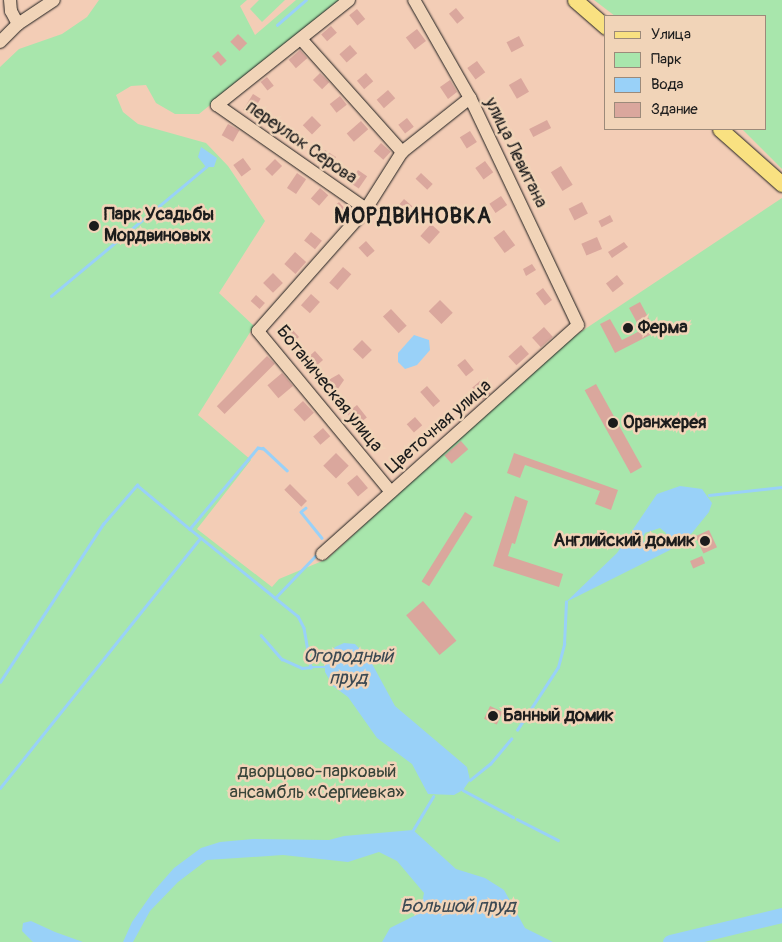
<!DOCTYPE html>
<html>
<head>
<meta charset="utf-8">
<style>
	body { margin:0 }
	#map { position:relative; width:782px; height:942px; overflow:hidden; background:#f3cdb6; font-family:Pangolin,sans-serif }
	div>[style] { position:absolute }
	.green>* { inset:0; background:#a8e6ac }
	.water>* { inset:0; background:#99d1f8 }
	.stream>* { height:2.5px; margin:-1.25px; padding:0 1.25px; transform-origin:1.25px; border-radius:1.25px; background:#99d1f8 }
	.river>* { height:15px; margin:-7.5px; padding:0 7.5px; transform-origin:7.5px; border-radius:7.5px; background:#99d1f8 }
	.building>* { inset:0; background:#daa79d; transform-origin:0 0 }
	.roads { filter:drop-shadow(0 0 1px #1c1c1c) drop-shadow(0 0 1px #1c1c1c) }
	.minor>* { height:12px; margin:-6px; padding:0 6px; transform-origin:6px; border-radius:6px; background:#f1d4b8 }
	.major>* { height:15px; margin:-7.5px; padding:0 7.5px; transform-origin:7.5px; border-radius:7.5px; background:#f9e181 }
	.dots>* { width:14px; height:14px; translate:-50% -50%; box-sizing:border-box; border:2px solid #f1d4b8; border-radius:50% }
	span { translate:-50% -50%; white-space:nowrap; text-align:center; line-height:1.15; -webkit-text-stroke:5px #f1d4b8; paint-order:stroke }
	.street-label { font-size:18px; color:#1c1c1c }
	.poi-label { font-size:18px; color:#1c1c1c; font-weight:700 }
	.left { translate:0 -50%; text-align:left }
	.right { translate:-100% -50%; text-align:right }
	.park-label { font-size:18px; color:#384439 }
	.water-label { font-size:19px; color:#3b4953; font-style:italic }
	.district-label { font-size:22px; color:#1c1c1c; font-weight:700; letter-spacing:1px }
	.legend { position:absolute; left:604px; top:15px; width:162px; height:115px; box-sizing:border-box; background:#f1d4b8; border:1px solid #9c8a7a; margin:0; padding:6px 9px; list-style:none; font-size:15px; color:#1c1c1c }
	.legend li { display:flex; align-items:center; gap:10px; height:25px }
	.legend b { width:25px; border:1px solid #9c8a7a }
</style>
</head>
<body>
<div id="map">
	<div class="green">
		<div style="clip-path:polygon(99px 0,247px 0,240px 6px,255px 35px,296px 0,340px 0,199px 114px,175px 114px,156px 103px,146px 85px,131px 86px,116px 95px,123px 112px,138px 124px,206px 143px,228px 166px,265px 221px,219px 293px,254px 326px,198px 415px,251px 460px,197px 529px,272px 587px,279px 579px,327px 559px,558px 347px,782px 198px,782px 942px,0 942px,0 67px,19px 49px,62px 34px,87px 17px)"></div>
		<div style="clip-path:polygon(259px 0,285px 0,262px 22px,250px 9px)"></div>
		<div style="clip-path:polygon(594px 0,782px 0,782px 169px,742px 129px,766px 129px,766px 16px,615px 16px)"></div>
	</div>
	<div class="water">
		<div style="clip-path:polygon(201px 147px,217px 158px,214px 167px,206px 167px,198px 157px)"></div>
		<div style="clip-path:polygon(414px 335px,429px 340px,430px 350px,417px 365px,405px 369px,398px 362px,398px 353px)"></div>
		<div style="clip-path:polygon(evenodd,680px 486px,702px 489px,712px 503px,709px 512px,692px 533px,670px 550px,566px 602px,617px 553px,657px 494px,680px 486px,660px 528px,666px 533px,666px 539px,654px 546px,645px 544px,642px 539px,645px 533px,660px 528px)"></div>
		<div style="clip-path:polygon(344px 643px,355px 644px,370px 660px,395px 706px,467px 767px,470px 780px,463px 790px,454px 795px,428px 794px,412px 764px,377px 738px,348px 697px,333px 686px,325px 672px,325px 663px,335px 647px)"></div>
		<div style="clip-path:polygon(413px 830px,456px 869px,485px 878px,504px 890px,525px 928px,553px 942px,382px 942px,390px 928px,420px 913px,424px 893px,397px 861px,379px 852px,348px 862px,283px 855px,207px 860px,178px 882px,150px 911px,133px 942px,123px 942px,132px 922px,153px 892px,174px 868px,201px 848px,220px 842px,253px 839px,329px 840px,344px 836px)"></div>
		<div style="clip-path:polygon(756px 916px,758px 922px,718px 931px,722px 927px)"></div>
		<div style="clip-path:polygon(31px 921px,55px 932px,83px 942px,33px 942px,22px 931px,23px 923px)"></div>
	</div>
	<div class="stream">
		<div style="left:277px;top:25px;width:38px;rotate:-41deg"></div>
		<div style="left:51px;top:296px;width:202px;rotate:-39.8deg"></div>
		<div style="left:287px;top:471px;width:33px;rotate:-137deg"></div>
		<div style="left:263px;top:449px;width:5px;rotate:-169deg"></div>
		<div style="left:258px;top:448px;width:106px;rotate:130deg"></div>
		<div style="left:190px;top:529px;width:139px;rotate:38.9deg"></div>
		<div style="left:298px;top:616px;width:13px;rotate:63deg"></div>
		<div style="left:304px;top:628px;width:40px;rotate:80deg"></div>
		<div style="left:311px;top:667px;width:14px"></div>
		<div style="left:709px;top:495px;width:73px;rotate:-6.3deg"></div>
		<div style="left:306px;top:508px;width:6px;rotate:141deg"></div>
		<div style="left:301px;top:512px;width:33px;rotate:51deg"></div>
		<div style="left:275px;top:598px;width:61px;rotate:-46.3deg"></div>
		<div style="left:261px;top:635px;width:32px;rotate:49deg"></div>
		<div style="left:282px;top:659px;width:22px;rotate:24deg"></div>
		<div style="left:302px;top:668px;width:9px;rotate:-6deg"></div>
		<div style="left:0;top:682px;width:189px;rotate:-56.9deg"></div>
		<div style="left:103px;top:524px;width:52px;rotate:-48.9deg"></div>
		<div style="left:137px;top:485px;width:69px;rotate:39.7deg"></div>
		<div style="left:517px;top:730px;width:75px;rotate:-56.9deg"></div>
		<div style="left:558px;top:667px;width:24px;rotate:-75deg"></div>
		<div style="left:564px;top:644px;width:42px;rotate:-87.3deg"></div>
		<div style="left:470px;top:780px;width:26px;rotate:-39deg"></div>
		<div style="left:490px;top:764px;width:33px;rotate:-50deg"></div>
		<div style="left:0;top:788px;width:320px;rotate:-51.3deg"></div>
		<div style="left:463px;top:790px;width:57px;rotate:28.4deg"></div>
		<div style="left:517px;top:819px;width:46px;rotate:27.1deg"></div>
		<div style="left:413px;top:830px;width:39px;rotate:-59deg"></div>
	</div>
	<div class="river">
		<div style="left:670px;top:942px;width:115px;rotate:-13.6deg"></div>
	</div>
	<div class="building">
		<div style="left:456px;top:8px;width:13px;height:9px;rotate:51deg"></div>
		<div style="left:357px;top:9px;width:13px;height:10px;rotate:51deg"></div>
		<div style="left:331px;top:26px;width:9px;height:13px;rotate:49deg"></div>
		<div style="left:417px;top:29px;width:15px;height:14px;rotate:53deg"></div>
		<div style="left:238px;top:34px;width:13px;height:11px;rotate:45deg"></div>
		<div style="left:519px;top:36px;width:11px;height:14px;rotate:63deg"></div>
		<div style="left:350px;top:45px;width:11px;height:14px;rotate:49deg"></div>
		<div style="left:300px;top:50px;width:11px;height:15px;rotate:49deg"></div>
		<div style="left:218px;top:51px;width:13px;height:8px;rotate:48deg"></div>
		<div style="left:477px;top:61px;width:14px;height:12px;rotate:54deg"></div>
		<div style="left:320px;top:73px;width:13px;height:10px;rotate:45deg"></div>
		<div style="left:366px;top:73px;width:11px;height:12px;rotate:49deg"></div>
		<div style="left:267px;top:77px;width:11px;height:8px;rotate:52deg"></div>
		<div style="left:521px;top:78px;width:16px;height:14px;rotate:60deg"></div>
		<div style="clip-path:polygon(450px 80px,457px 92px,448px 99px,440px 87px)"></div>
		<div style="left:388px;top:90px;width:11px;height:15px;rotate:49deg"></div>
		<div style="left:253px;top:94px;width:9px;height:19px;rotate:32deg"></div>
		<div style="left:340px;top:96px;width:11px;height:13px;rotate:52deg"></div>
		<div style="left:312px;top:116px;width:13px;height:13px;rotate:45deg"></div>
		<div style="left:273px;top:117px;width:16px;height:11px;rotate:35deg"></div>
		<div style="left:407px;top:118px;width:11px;height:11px;rotate:52deg"></div>
		<div style="left:547px;top:120px;width:9px;height:20px;rotate:63deg"></div>
		<div style="left:361px;top:121px;width:11px;height:19px;rotate:49deg"></div>
		<div style="left:228px;top:124px;width:13px;height:13px;rotate:29deg"></div>
		<div style="left:470px;top:131px;width:13px;height:12px;rotate:58deg"></div>
		<div style="left:381px;top:143px;width:13px;height:11px;rotate:42deg"></div>
		<div style="left:325px;top:150px;width:13px;height:14px;rotate:32deg"></div>
		<div style="left:243px;top:158px;width:14px;height:12px;rotate:54deg"></div>
		<div style="left:275px;top:159px;width:10px;height:14px;rotate:45deg"></div>
		<div style="clip-path:polygon(524px 159px,530px 170px,524px 174px,517px 163px)"></div>
		<div style="left:485px;top:161px;width:14px;height:12px;rotate:54deg"></div>
		<div style="left:561px;top:166px;width:22px;height:12px;rotate:58deg"></div>
		<div style="left:358px;top:170px;width:11px;height:15px;rotate:34deg"></div>
		<div style="left:297px;top:173px;width:11px;height:18px;rotate:34deg"></div>
		<div style="left:421px;top:173px;width:16px;height:8px;rotate:43deg"></div>
		<div style="left:320px;top:188px;width:11px;height:14px;rotate:41deg"></div>
		<div style="left:501px;top:196px;width:11px;height:14px;rotate:56deg"></div>
		<div style="left:404px;top:199px;width:11px;height:18px;rotate:41deg"></div>
		<div style="left:339px;top:202px;width:13px;height:8px;rotate:48deg"></div>
		<div style="left:582px;top:202px;width:13px;height:15px;rotate:63deg"></div>
		<div style="left:610px;top:215px;width:7px;height:13px;rotate:63deg"></div>
		<div style="left:431px;top:224px;width:12px;height:16px;rotate:42deg"></div>
		<div style="left:504px;top:230px;width:19px;height:13px;rotate:54deg"></div>
		<div style="left:311px;top:232px;width:14px;height:11px;rotate:39deg"></div>
		<div style="left:597px;top:237px;width:13px;height:17px;rotate:67deg"></div>
		<div style="left:366px;top:241px;width:13px;height:10px;rotate:48deg"></div>
		<div style="clip-path:polygon(624px 242px,628px 247px,612px 258px,608px 252px)"></div>
		<div style="left:295px;top:252px;width:15px;height:16px;rotate:42deg"></div>
		<div style="clip-path:polygon(532px 264px,536px 270px,526px 276px,523px 269px)"></div>
		<div style="left:343px;top:267px;width:11px;height:21px;rotate:41deg"></div>
		<div style="left:273px;top:273px;width:14px;height:14px;rotate:45deg"></div>
		<div style="left:617px;top:275px;width:11px;height:14px;rotate:52deg"></div>
		<div style="left:543px;top:288px;width:15px;height:9px;rotate:53deg"></div>
		<div style="left:311px;top:294px;width:12px;height:15px;rotate:42deg"></div>
		<div style="left:256px;top:295px;width:12px;height:8px;rotate:42deg"></div>
		<div style="left:440px;top:300px;width:18px;height:16px;rotate:45deg"></div>
		<div style="clip-path:polygon(640px 302px,656px 332px,615px 353px,600px 324px,610px 319px,622px 340px,634px 334px,641px 330px,629px 308px)"></div>
		<div style="left:391px;top:309px;width:23px;height:11px;rotate:47deg"></div>
		<div style="left:544px;top:327px;width:13px;height:16px;rotate:48deg"></div>
		<div style="left:291px;top:328px;width:12px;height:10px;rotate:48deg"></div>
		<div style="left:362px;top:340px;width:14px;height:13px;rotate:45deg"></div>
		<div style="left:521px;top:345px;width:12px;height:17px;rotate:48deg"></div>
		<div style="left:315px;top:351px;width:12px;height:13px;rotate:48deg"></div>
		<div style="left:267px;top:356px;width:11px;height:71px;rotate:45deg"></div>
		<div style="left:465px;top:359px;width:14px;height:10px;rotate:51deg"></div>
		<div style="left:282px;top:373px;width:17px;height:19px;rotate:50deg"></div>
		<div style="clip-path:polygon(339px 374px,344px 380px,333px 396px,323px 383px)"></div>
		<div style="left:480px;top:381px;width:16px;height:10px;rotate:50deg"></div>
		<div style="left:596px;top:384px;width:95px;height:13px;rotate:61deg"></div>
		<div style="left:427px;top:386px;width:20px;height:9px;rotate:49deg"></div>
		<div style="left:303px;top:401px;width:16px;height:13px;rotate:47deg"></div>
		<div style="left:357px;top:405px;width:16px;height:13px;rotate:52deg"></div>
		<div style="left:415px;top:417px;width:11px;height:11px;rotate:49deg"></div>
		<div style="left:323px;top:428px;width:11px;height:13px;rotate:49deg"></div>
		<div style="left:373px;top:436px;width:11px;height:9px;rotate:52deg"></div>
		<div style="left:461px;top:441px;width:11px;height:22px;rotate:49deg"></div>
		<div style="left:336px;top:453px;width:18px;height:18px;rotate:45deg"></div>
		<div style="clip-path:polygon(514px 453px,618px 490px,611px 510px,595px 504px,600px 491px,525px 465px,520px 478px,507px 473px)"></div>
		<div style="left:357px;top:475px;width:17px;height:13px;rotate:50deg"></div>
		<div style="left:290px;top:484px;width:24px;height:8px;rotate:45deg"></div>
		<div style="clip-path:polygon(515px 496px,528px 501px,515px 544px,512px 543px,508px 556px,563px 574px,559px 587px,493px 566px)"></div>
		<div style="left:465px;top:512px;width:9px;height:82px;rotate:32deg"></div>
		<div style="left:709px;top:530px;width:19px;height:15px;rotate:65deg"></div>
		<div style="left:702px;top:556px;width:8px;height:13px;rotate:67deg"></div>
		<div style="left:423px;top:601px;width:52px;height:22px;rotate:50deg"></div>
		<div style="left:490px;top:706px;width:14px;height:14px;rotate:25deg"></div>
	</div>
	<div class="roads">
		<div class="minor">
			<div style="left:10px;top:0;width:11px;rotate:85deg"></div>
			<div style="left:11px;top:11px;width:15px;rotate:62deg"></div>
			<div style="left:349px;top:0;width:169px;rotate:141.5deg"></div>
			<div style="left:217px;top:105px;width:182px;rotate:34.9deg"></div>
			<div style="left:301px;top:39px;width:152px;rotate:48.2deg"></div>
			<div style="left:0;top:42px;width:25px;rotate:-45deg"></div>
			<div style="left:18px;top:24px;width:43px;rotate:-33.7deg"></div>
			<div style="left:391px;top:492px;width:209px;rotate:-129.6deg"></div>
			<div style="left:258px;top:331px;width:163px;rotate:-48.5deg"></div>
			<div style="left:366px;top:209px;width:67px;rotate:-57.7deg"></div>
			<div style="left:402px;top:152px;width:87px;rotate:-38.5deg"></div>
			<div style="left:322px;top:554px;width:343px;rotate:-41.8deg"></div>
			<div style="left:578px;top:325px;width:251px;rotate:-115.4deg"></div>
			<div style="left:470px;top:98px;width:113px;rotate:-119.7deg"></div>
		</div>
		<div class="major">
			<div style="left:575px;top:0;width:41px;rotate:41.1deg"></div>
			<div style="left:720px;top:129px;width:83px;rotate:41.6deg"></div>
		</div>
	</div>
	<div class="dots">
		<div style="left:94px;top:226px;background:#1c1c1c"></div>
		<div style="left:628px;top:328px;background:#1c1c1c"></div>
		<div style="left:613px;top:423px;background:#1c1c1c"></div>
		<div style="left:705px;top:541px;background:#1c1c1c"></div>
		<div style="left:493px;top:716px;background:#1c1c1c"></div>
	</div>
	<div class="street-label">
		<span style="left:301px;top:143px;rotate:35deg">переулок Серова</span>
		<span style="left:515px;top:153px;rotate:64deg">улица Левитана</span>
		<span style="left:329px;top:389px;rotate:51deg">Ботаническая улица</span>
		<span style="left:439px;top:427px;rotate:-41deg">Цветочная улица</span>
	</div>
	<div class="poi-label">
		<span class="left" style="left:104px;top:226px">Парк Усадьбы<br>Мордвиновых</span>
		<span class="left" style="left:638px;top:328px">Ферма</span>
		<span class="left" style="left:623px;top:423px">Оранжерея</span>
		<span class="right" style="left:695px;top:541px">Английский домик</span>
		<span class="left" style="left:503px;top:716px">Банный домик</span>
	</div>
	<div class="park-label">
		<span style="left:317px;top:783px">дворцово-парковый<br>ансамбль «Сергиевка»</span>
	</div>
	<div class="water-label">
		<span style="left:348px;top:668px">Огородный<br>пруд</span>
		<span style="left:458px;top:907px">Большой пруд</span>
	</div>
	<div class="district-label">
		<span style="left:413px;top:217px">МОРДВИНОВКА</span>
	</div>
	<ul class="legend">
	<li><b style="height:6px;background:#f9e181"></b>Улица</li>
	<li><b style="height:14px;background:#a8e6ac"></b>Парк</li>
	<li><b style="height:14px;background:#99d1f8"></b>Вода</li>
	<li><b style="height:14px;background:#daa79d"></b>Здание</li>
	</ul>
</div>
</body>
</html>
